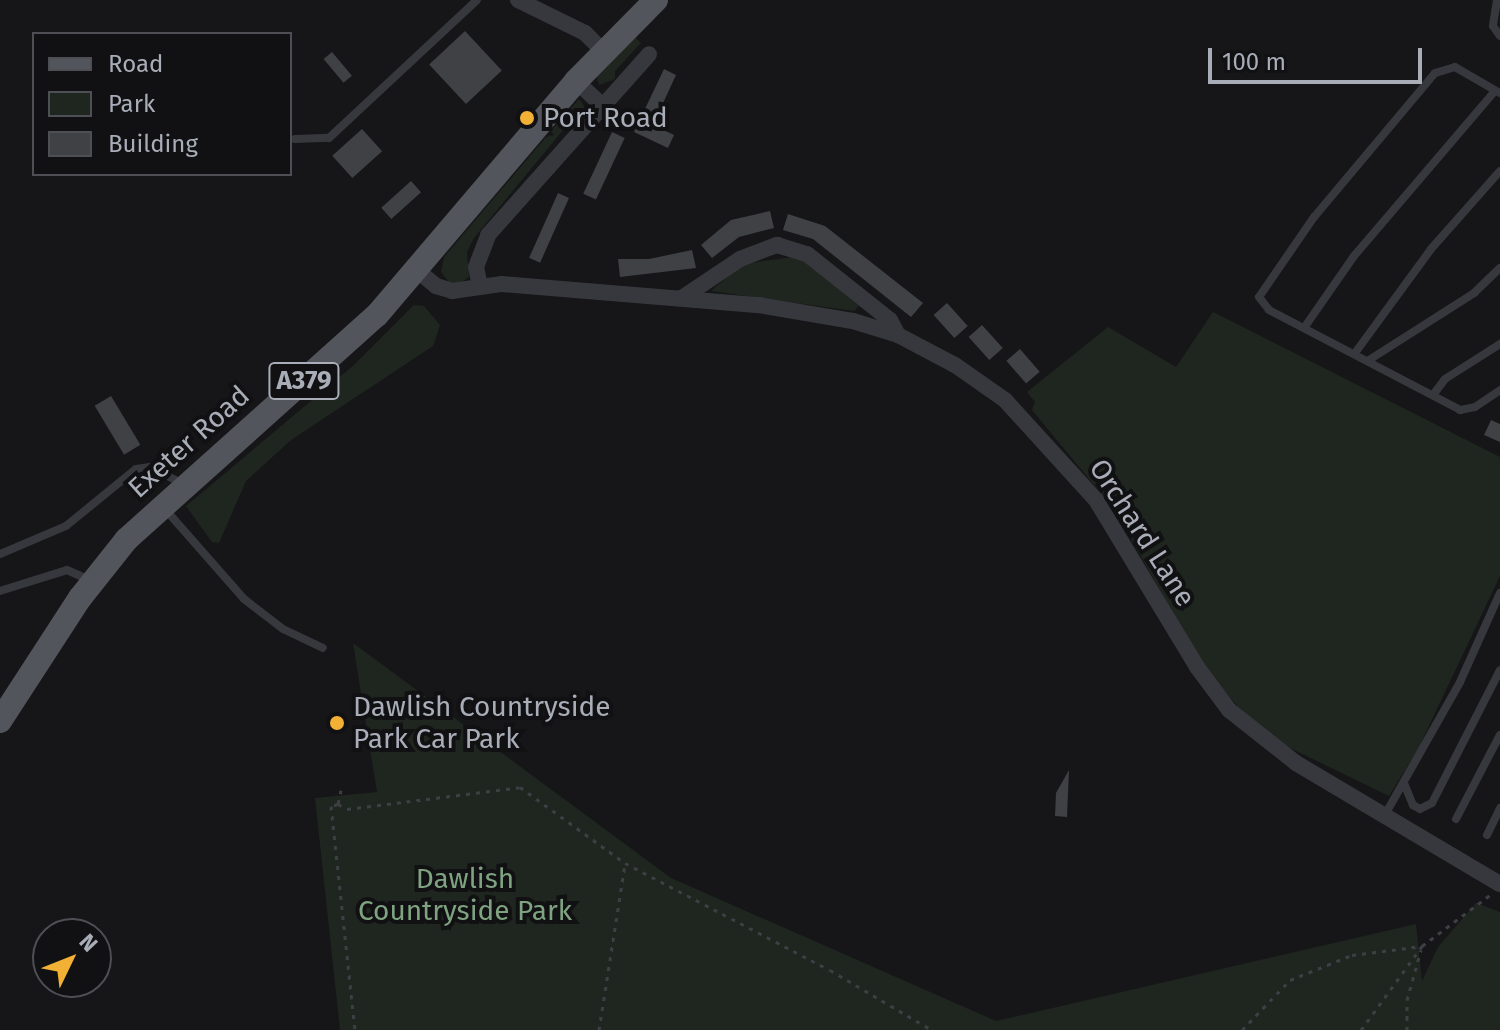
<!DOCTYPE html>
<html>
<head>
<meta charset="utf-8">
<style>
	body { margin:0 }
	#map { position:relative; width:1500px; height:1030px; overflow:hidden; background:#161618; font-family:"Fira Sans",sans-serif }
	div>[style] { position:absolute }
	.green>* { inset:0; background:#1e261f }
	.building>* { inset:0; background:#404145; transform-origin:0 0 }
	.path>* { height:3px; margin-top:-1.5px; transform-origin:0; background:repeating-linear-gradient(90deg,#3d3f44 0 4px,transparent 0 10px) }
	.service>* { height:8px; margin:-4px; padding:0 4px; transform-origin:4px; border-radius:4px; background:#37383d }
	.minor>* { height:16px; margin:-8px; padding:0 8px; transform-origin:8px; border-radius:8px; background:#37383d }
	.primary>* { height:24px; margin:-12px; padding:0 12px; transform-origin:12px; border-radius:12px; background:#53555c }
	.dots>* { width:22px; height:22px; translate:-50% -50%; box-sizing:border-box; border:4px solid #111113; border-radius:50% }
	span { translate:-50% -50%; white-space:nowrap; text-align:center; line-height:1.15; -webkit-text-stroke:8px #111113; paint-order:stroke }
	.shield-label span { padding:2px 6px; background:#111113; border:2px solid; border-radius:6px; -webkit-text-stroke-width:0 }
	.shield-label { font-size:26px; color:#a8adb8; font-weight:700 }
	.poi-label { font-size:28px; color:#a8adb8 }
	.left { translate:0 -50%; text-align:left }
	.street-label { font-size:28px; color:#a8adb8 }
	.park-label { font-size:28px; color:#7fa381 }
	.legend { position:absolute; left:32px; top:32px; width:260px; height:144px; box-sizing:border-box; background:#111113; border:2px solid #4d4f55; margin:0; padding:10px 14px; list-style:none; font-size:24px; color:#a8adb8 }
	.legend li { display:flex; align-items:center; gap:16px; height:40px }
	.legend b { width:40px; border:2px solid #4d4f55 }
	.north { position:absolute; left:32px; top:918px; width:80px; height:80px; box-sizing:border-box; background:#111113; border:2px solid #4d4f55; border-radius:50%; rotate:47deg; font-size:22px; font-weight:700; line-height:32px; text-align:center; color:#a8adb8 }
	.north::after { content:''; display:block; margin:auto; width:28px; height:36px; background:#f2b134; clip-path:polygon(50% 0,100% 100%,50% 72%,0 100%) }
	.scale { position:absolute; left:1208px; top:48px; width:214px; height:36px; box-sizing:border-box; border:4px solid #a8adb8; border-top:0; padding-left:10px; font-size:24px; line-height:28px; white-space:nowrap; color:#a8adb8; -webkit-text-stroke:6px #111113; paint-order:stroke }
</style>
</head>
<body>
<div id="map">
	<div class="green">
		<div style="clip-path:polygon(635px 37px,641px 43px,615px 71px,615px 79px,599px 85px,597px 77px)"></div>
		<div style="clip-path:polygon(579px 99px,587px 110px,568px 124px,474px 238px,467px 252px,469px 277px,459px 284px,449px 282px,441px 272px,444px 257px,546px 137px,554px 135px,551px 131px)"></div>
		<div style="clip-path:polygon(800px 256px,859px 306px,854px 311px,711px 291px,742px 264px)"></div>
		<div style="clip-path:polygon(414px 305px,424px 306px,440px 325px,433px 346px,291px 440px,246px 481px,219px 543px,212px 542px,186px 506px,355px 364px)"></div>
		<div style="clip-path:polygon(1213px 312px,1500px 457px,1500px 576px,1418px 749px,1389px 796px,1288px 747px,1245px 715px,1205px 668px,1113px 508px,1032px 410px,1035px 402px,1027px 392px,1108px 327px,1176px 367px)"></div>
		<div style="clip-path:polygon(353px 643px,671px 878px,996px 1021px,1416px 924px,1422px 981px,1438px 947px,1476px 903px,1500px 912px,1500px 1030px,340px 1030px,315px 798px,377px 792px)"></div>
	</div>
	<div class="building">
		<div style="left:465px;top:31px;width:54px;height:49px;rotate:47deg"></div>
		<div style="left:332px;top:52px;width:31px;height:11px;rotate:50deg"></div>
		<div style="clip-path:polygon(664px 69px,676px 75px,653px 125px,674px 135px,668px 148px,634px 132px)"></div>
		<div style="left:362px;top:129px;width:30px;height:40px;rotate:48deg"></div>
		<div style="left:612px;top:132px;width:14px;height:68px;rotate:25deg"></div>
		<div style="left:411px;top:181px;width:15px;height:40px;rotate:48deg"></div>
		<div style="left:558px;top:193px;width:12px;height:71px;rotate:24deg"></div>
		<div style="clip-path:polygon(770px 211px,774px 228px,739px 237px,712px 258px,701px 245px,731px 220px)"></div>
		<div style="clip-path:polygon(788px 214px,825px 226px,923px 303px,911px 317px,813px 239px,783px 230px)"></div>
		<div style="clip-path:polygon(692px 250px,696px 268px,620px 277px,618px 259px,649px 259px)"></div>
		<div style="left:947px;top:303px;width:31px;height:18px;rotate:48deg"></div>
		<div style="left:982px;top:325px;width:31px;height:18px;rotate:48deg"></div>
		<div style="left:1020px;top:349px;width:30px;height:18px;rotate:49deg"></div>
		<div style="left:111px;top:396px;width:57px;height:19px;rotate:59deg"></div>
		<div style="clip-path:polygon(1491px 420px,1500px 424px,1500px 442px,1484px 435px)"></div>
		<div style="clip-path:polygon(1069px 770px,1067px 817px,1055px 816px,1056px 793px)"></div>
	</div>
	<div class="path">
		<div style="left:341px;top:790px;width:14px;rotate:102deg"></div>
		<div style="left:338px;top:804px;width:10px;rotate:29deg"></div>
		<div style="left:347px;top:809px;width:174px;rotate:-7.2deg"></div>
		<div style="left:520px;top:787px;width:130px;rotate:35.9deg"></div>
		<div style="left:625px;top:863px;width:231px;rotate:27.6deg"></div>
		<div style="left:830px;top:970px;width:118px;rotate:30.5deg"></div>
		<div style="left:338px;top:804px;width:7px;rotate:164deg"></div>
		<div style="left:331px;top:806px;width:225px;rotate:83.9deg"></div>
		<div style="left:599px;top:1030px;width:168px;rotate:-81.1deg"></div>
		<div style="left:1242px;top:1030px;width:69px;rotate:-46.2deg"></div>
		<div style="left:1290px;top:980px;width:67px;rotate:-22deg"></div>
		<div style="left:1352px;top:955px;width:71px;rotate:-7.3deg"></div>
		<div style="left:1361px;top:1030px;width:104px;rotate:-54deg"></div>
		<div style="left:1422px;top:946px;width:85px;rotate:-36.9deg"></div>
		<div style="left:1407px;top:1030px;width:30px;rotate:-90deg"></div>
		<div style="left:1407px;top:1000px;width:52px;rotate:-74.4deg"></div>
	</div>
	<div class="service">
		<div style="left:1497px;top:0;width:26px;rotate:99deg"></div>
		<div style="left:1493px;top:26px;width:12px;rotate:55deg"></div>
		<div style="left:1500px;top:93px;width:52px;rotate:-150deg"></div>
		<div style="left:1455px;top:67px;width:21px;rotate:163deg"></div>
		<div style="left:1435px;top:73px;width:188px;rotate:130deg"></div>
		<div style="left:1314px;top:217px;width:97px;rotate:124.5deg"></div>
		<div style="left:1259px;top:297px;width:16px;rotate:52deg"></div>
		<div style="left:1269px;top:310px;width:216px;rotate:27.6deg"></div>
		<div style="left:1460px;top:410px;width:15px;rotate:-11deg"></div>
		<div style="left:1475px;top:407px;width:30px;rotate:-34deg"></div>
		<div style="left:295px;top:139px;width:34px;rotate:-2deg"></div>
		<div style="left:329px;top:138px;width:202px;rotate:-43deg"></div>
		<div style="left:1304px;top:328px;width:88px;rotate:-55.2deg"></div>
		<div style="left:1354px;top:256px;width:216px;rotate:-49.5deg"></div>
		<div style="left:1355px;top:353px;width:129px;rotate:-53.8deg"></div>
		<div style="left:1431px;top:249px;width:104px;rotate:-48.5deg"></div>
		<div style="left:1369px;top:360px;width:125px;rotate:-32.5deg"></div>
		<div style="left:1474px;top:293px;width:36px;rotate:-44deg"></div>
		<div style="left:1433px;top:395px;width:20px;rotate:-53deg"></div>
		<div style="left:1445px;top:379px;width:65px;rotate:-32.5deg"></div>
		<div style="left:165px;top:509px;width:120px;rotate:48.7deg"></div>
		<div style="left:244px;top:599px;width:49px;rotate:37.6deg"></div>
		<div style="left:283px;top:629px;width:44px;rotate:25.4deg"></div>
		<div style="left:0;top:554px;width:72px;rotate:-23deg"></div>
		<div style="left:66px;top:526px;width:90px;rotate:-39.2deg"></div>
		<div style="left:136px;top:469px;width:14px;rotate:-8deg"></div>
		<div style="left:150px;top:467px;width:38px;rotate:27deg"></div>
		<div style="left:0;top:591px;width:70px;rotate:-17.4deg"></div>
		<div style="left:67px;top:570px;width:24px;rotate:24deg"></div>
		<div style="left:1404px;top:783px;width:24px;rotate:68deg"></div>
		<div style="left:1413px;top:805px;width:8px;rotate:30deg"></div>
		<div style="left:1420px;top:809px;width:13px;rotate:-27deg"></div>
		<div style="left:1432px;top:803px;width:149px;rotate:-62.9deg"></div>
		<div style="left:1386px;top:813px;width:150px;rotate:-60.5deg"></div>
		<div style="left:1460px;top:682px;width:98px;rotate:-65.8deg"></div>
		<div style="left:1456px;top:819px;width:95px;rotate:-62.4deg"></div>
		<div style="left:1487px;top:835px;width:30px;rotate:-64deg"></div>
	</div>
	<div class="minor">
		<div style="left:518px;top:0;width:75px;rotate:26.2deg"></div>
		<div style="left:585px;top:33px;width:25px;rotate:45deg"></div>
		<div style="left:576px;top:81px;width:35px;rotate:43deg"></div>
		<div style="left:417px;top:270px;width:25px;rotate:40deg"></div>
		<div style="left:436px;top:286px;width:17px;rotate:17deg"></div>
		<div style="left:452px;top:291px;width:49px;rotate:-8.1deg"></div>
		<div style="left:501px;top:284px;width:259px;rotate:4.7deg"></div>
		<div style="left:759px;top:305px;width:95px;rotate:9.7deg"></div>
		<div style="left:853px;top:321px;width:47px;rotate:17.3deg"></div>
		<div style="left:898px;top:335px;width:64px;rotate:27.8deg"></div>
		<div style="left:955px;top:365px;width:61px;rotate:35deg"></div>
		<div style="left:1005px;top:400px;width:135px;rotate:47.7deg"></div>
		<div style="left:1096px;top:500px;width:195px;rotate:58.8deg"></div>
		<div style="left:1197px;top:667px;width:54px;rotate:53.3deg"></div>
		<div style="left:1229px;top:710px;width:85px;rotate:38.3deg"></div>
		<div style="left:1296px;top:763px;width:237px;rotate:30.7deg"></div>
		<div style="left:480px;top:287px;width:20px;rotate:-101deg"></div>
		<div style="left:476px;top:267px;width:34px;rotate:-69deg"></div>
		<div style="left:488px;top:235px;width:242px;rotate:-48.3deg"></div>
		<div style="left:682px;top:298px;width:70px;rotate:-33.9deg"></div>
		<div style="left:740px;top:259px;width:40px;rotate:-21deg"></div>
		<div style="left:777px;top:245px;width:31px;rotate:17deg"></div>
		<div style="left:807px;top:254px;width:106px;rotate:38.5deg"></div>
		<div style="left:890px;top:320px;width:17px;rotate:62deg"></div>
	</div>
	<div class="primary">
		<div style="left:0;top:721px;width:147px;rotate:-57deg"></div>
		<div style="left:80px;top:598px;width:75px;rotate:-51.5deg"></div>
		<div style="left:127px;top:539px;width:336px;rotate:-41.9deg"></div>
		<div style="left:377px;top:315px;width:307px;rotate:-49.6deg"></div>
		<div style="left:576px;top:81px;width:114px;rotate:-45.4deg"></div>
	</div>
	<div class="dots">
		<div style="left:527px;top:118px;background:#f2b134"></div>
		<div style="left:337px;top:723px;background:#f2b134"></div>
	</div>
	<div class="shield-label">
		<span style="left:304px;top:381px">A379</span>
	</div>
	<div class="poi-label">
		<span class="left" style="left:543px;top:118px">Port Road</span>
		<span class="left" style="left:353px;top:723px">Dawlish Countryside<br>Park Car Park</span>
	</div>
	<div class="street-label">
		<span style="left:189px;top:442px;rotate:-42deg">Exeter Road</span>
		<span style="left:1142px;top:533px;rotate:57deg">Orchard Lane</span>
	</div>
	<div class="park-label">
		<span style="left:465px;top:895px">Dawlish<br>Countryside Park</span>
	</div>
	<ul class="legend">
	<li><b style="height:10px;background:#53555c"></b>Road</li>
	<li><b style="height:22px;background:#1e261f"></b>Park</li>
	<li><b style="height:22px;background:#404145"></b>Building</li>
	</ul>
	<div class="north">N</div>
	<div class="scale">100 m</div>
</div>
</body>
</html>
